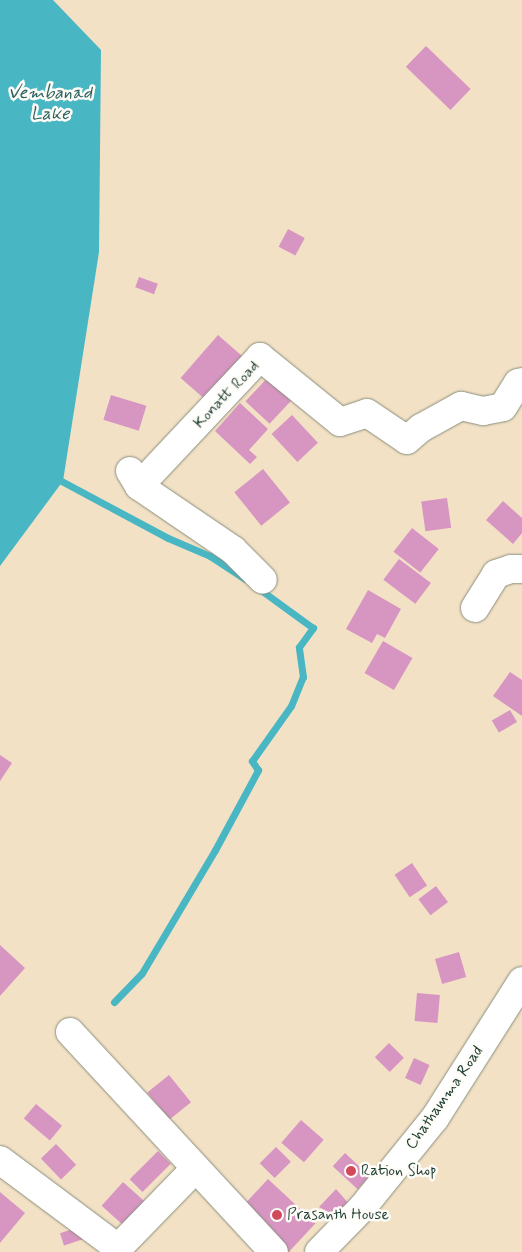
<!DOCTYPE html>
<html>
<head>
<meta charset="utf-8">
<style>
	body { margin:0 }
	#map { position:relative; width:522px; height:1252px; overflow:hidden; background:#f3e1c6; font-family:Mynerve,sans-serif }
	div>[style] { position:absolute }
	.water>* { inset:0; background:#48b6c3 }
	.stream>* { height:7px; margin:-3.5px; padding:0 3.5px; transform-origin:3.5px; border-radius:3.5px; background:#48b6c3 }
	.building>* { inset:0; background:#d795c2; transform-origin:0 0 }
	.roads { filter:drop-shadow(0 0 1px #898f7d) drop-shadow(0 0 1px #898f7d) }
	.minor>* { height:28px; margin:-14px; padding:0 14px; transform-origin:14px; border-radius:14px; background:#fff }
	.dots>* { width:14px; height:14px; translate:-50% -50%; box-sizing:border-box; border:2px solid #fdfcf7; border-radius:50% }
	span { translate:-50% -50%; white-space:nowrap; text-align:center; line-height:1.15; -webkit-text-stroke:5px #fdfcf7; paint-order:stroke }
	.street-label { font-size:16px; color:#1f3d34 }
	.poi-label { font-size:16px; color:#1f3d34 }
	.left { translate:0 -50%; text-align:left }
	.water-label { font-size:18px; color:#2b615f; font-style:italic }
</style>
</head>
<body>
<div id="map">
	<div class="water">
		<div style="clip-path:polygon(0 0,53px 0,101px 50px,99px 252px,63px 481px,0 566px)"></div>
	</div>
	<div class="stream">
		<div style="left:54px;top:477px;width:129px;rotate:28.2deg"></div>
		<div style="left:168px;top:538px;width:46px;rotate:23.2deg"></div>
		<div style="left:210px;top:556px;width:42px;rotate:33.3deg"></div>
		<div style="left:114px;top:1002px;width:40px;rotate:-46deg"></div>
		<div style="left:142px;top:973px;width:143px;rotate:-59.3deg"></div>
		<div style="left:215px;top:850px;width:91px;rotate:-61.7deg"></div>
		<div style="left:258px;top:770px;width:11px;rotate:-124deg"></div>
		<div style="left:252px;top:761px;width:67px;rotate:-54.7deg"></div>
		<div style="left:291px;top:706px;width:31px;rotate:-68deg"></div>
		<div style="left:303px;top:677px;width:30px;rotate:-98deg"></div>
		<div style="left:299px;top:647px;width:24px;rotate:-54deg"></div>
		<div style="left:313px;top:628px;width:68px;rotate:-144deg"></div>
	</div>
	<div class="building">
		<div style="left:426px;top:46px;width:62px;height:29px;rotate:44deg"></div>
		<div style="left:288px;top:229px;width:19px;height:20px;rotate:28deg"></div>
		<div style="left:139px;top:277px;width:20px;height:11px;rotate:20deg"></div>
		<div style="left:218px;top:335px;width:33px;height:57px;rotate:41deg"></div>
		<div style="left:270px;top:375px;width:33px;height:36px;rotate:43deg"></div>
		<div style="left:111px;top:395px;width:37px;height:26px;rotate:17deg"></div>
		<div style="clip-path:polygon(240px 403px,268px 429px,249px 450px,257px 457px,250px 464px,215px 431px)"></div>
		<div style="left:292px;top:415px;width:38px;height:28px;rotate:47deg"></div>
		<div style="left:263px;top:469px;width:43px;height:37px;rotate:51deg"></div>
		<div style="left:447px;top:498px;width:30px;height:26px;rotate:82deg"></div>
		<div style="clip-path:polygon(503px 501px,522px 518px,522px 533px,513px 544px,486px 520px)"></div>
		<div style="left:412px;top:528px;width:34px;height:30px;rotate:38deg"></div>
		<div style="left:399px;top:559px;width:40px;height:26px;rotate:37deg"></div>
		<div style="clip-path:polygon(368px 590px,401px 609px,385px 638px,377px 634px,372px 643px,346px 629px)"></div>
		<div style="left:383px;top:641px;width:34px;height:37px;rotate:30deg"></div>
		<div style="clip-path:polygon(510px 672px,522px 680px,522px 716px,493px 696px)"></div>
		<div style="left:510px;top:710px;width:14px;height:21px;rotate:60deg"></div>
		<div style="clip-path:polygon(0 755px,12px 763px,0 781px)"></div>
		<div style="left:412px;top:863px;width:27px;height:21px;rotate:56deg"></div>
		<div style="left:436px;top:886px;width:20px;height:22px;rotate:53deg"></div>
		<div style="clip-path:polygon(0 945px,25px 968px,0 996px)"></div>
		<div style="left:459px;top:952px;width:26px;height:25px;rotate:74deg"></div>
		<div style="left:417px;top:993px;width:23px;height:28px;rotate:5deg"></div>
		<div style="left:389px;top:1043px;width:21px;height:20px;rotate:45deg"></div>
		<div style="left:414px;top:1058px;width:17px;height:22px;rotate:24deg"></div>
		<div style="left:169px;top:1075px;width:35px;height:28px;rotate:51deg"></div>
		<div style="left:36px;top:1104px;width:34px;height:19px;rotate:40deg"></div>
		<div style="left:301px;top:1120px;width:30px;height:30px;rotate:41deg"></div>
		<div style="left:56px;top:1144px;width:29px;height:21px;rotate:46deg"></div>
		<div style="left:276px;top:1147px;width:21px;height:23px;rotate:45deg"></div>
		<div style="left:158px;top:1151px;width:18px;height:40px;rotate:45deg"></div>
		<div style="left:345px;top:1153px;width:34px;height:18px;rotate:43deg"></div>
		<div style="left:268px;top:1179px;width:65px;height:41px;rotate:43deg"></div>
		<div style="left:123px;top:1182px;width:30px;height:32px;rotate:42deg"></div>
		<div style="clip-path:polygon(336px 1189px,350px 1205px,338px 1217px,319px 1207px)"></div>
		<div style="clip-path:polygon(0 1192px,25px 1213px,0 1243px)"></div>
		<div style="left:79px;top:1227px;width:13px;height:20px;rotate:72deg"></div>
	</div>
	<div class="roads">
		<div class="minor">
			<div style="left:130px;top:471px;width:17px;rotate:59deg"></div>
			<div style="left:139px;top:486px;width:114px;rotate:34.2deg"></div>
			<div style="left:233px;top:550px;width:42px;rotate:45deg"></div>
			<div style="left:139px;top:486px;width:177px;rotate:-46.8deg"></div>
			<div style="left:260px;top:357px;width:103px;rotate:39.1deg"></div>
			<div style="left:340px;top:422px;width:28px;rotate:-18deg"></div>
			<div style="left:367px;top:413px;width:48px;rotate:34deg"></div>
			<div style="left:407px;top:440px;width:18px;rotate:-41deg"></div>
			<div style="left:421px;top:428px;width:46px;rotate:-28.8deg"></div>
			<div style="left:461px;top:406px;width:23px;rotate:13deg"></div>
			<div style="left:483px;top:411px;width:20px;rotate:-11deg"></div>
			<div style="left:503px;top:407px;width:28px;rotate:-58deg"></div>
			<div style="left:518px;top:383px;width:4px;rotate:-14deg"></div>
			<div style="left:475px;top:608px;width:40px;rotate:-58deg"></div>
			<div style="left:496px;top:574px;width:16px;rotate:-18deg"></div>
			<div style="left:511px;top:569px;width:11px"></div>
			<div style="left:70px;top:1032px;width:300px;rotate:47.2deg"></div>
			<div style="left:0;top:1160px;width:142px;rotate:36.7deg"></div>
			<div style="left:114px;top:1245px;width:8px;rotate:-7deg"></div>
			<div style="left:122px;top:1244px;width:106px;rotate:-45.8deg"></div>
			<div style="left:319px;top:1252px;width:62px;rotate:-45.7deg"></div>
			<div style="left:362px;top:1208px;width:116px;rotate:-51deg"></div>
			<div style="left:435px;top:1118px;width:162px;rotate:-57.6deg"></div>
		</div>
	</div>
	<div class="dots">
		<div style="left:351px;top:1171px;background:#d1495b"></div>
		<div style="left:277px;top:1215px;background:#d1495b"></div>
	</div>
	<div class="street-label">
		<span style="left:227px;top:395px;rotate:-46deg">Konatt Road</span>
		<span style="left:445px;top:1098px;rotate:-55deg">Chathamma Road</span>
	</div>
	<div class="poi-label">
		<span class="left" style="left:361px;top:1171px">Ration Shop</span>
		<span class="left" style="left:287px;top:1215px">Prasanth House</span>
	</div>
	<div class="water-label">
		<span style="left:50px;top:104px">Vembanad<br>Lake</span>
	</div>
</div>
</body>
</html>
